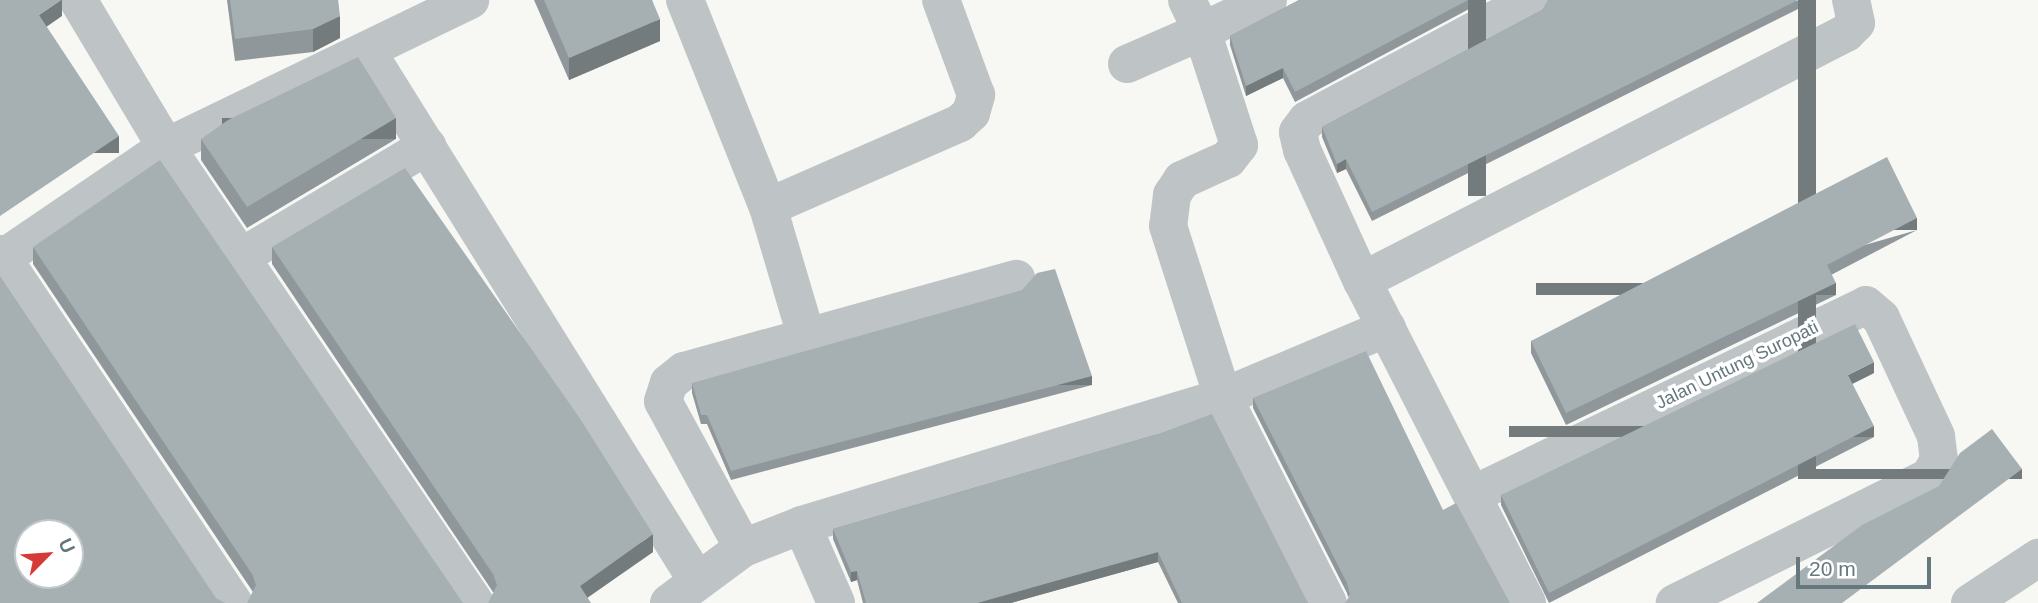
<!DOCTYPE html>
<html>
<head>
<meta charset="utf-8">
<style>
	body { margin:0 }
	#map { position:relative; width:2038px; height:603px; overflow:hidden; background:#f7f7f4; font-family:Helvetica,sans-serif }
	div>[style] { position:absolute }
	.minor>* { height:38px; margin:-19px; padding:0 19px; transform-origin:19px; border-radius:19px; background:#bec4c6 }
	.wall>* { inset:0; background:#8f979a }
	.shaded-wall>* { inset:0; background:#747b7d; transform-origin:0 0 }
	.building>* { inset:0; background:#a6b0b3 }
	span { translate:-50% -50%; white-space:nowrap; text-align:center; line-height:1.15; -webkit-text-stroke:7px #fff; paint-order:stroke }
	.street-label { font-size:18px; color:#64787d }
	.north { position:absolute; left:14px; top:519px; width:70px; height:70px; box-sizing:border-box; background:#fff; border:2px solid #c1c9cb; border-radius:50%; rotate:65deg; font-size:19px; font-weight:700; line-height:28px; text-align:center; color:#64787d }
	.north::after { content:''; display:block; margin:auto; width:24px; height:32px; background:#d63a36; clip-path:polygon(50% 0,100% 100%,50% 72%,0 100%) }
	.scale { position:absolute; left:1796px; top:557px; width:135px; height:32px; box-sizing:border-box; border:4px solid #64787d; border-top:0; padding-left:9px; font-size:21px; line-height:24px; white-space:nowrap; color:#64787d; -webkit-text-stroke:5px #fff; paint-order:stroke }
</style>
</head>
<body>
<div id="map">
	<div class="minor">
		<div style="left:78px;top:0;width:171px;rotate:59.1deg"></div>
		<div style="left:166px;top:147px;width:551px;rotate:55.88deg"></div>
		<div style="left:685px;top:0;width:223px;rotate:68.2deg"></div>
		<div style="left:768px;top:207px;width:134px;rotate:73.5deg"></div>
		<div style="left:1268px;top:0;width:73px;rotate:154.8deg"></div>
		<div style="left:1202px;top:31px;width:120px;rotate:72deg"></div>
		<div style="left:1239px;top:145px;width:18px;rotate:128deg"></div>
		<div style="left:1228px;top:159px;width:51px;rotate:155.5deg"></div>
		<div style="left:1182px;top:180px;width:18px;rotate:124deg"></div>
		<div style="left:1172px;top:195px;width:31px;rotate:97deg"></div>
		<div style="left:1168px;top:226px;width:180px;rotate:72.2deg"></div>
		<div style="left:1223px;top:397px;width:231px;rotate:63deg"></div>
		<div style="left:367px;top:51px;width:622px;rotate:58.07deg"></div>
		<div style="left:1127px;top:64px;width:82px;rotate:-23.7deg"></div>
		<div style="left:1202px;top:31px;width:34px;rotate:-116deg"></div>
		<div style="left:768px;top:207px;width:210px;rotate:-23.6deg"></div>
		<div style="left:960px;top:123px;width:15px;rotate:-42deg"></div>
		<div style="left:971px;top:113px;width:19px;rotate:-74deg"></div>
		<div style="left:976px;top:95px;width:101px;rotate:-110.2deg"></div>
		<div style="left:0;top:254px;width:420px;rotate:56.2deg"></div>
		<div style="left:241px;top:257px;width:217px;rotate:-30.8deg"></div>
		<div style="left:0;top:260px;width:201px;rotate:-34.2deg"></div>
		<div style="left:166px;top:147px;width:338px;rotate:-25.8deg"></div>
		<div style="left:1362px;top:281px;width:544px;rotate:-27.13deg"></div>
		<div style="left:1846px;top:33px;width:14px;rotate:-45deg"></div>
		<div style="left:1856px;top:23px;width:24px;rotate:-102deg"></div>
		<div style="left:1474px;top:494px;width:435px;rotate:-25.7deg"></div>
		<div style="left:1866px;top:305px;width:20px;rotate:41deg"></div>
		<div style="left:1881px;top:318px;width:130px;rotate:65deg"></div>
		<div style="left:1936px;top:436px;width:24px;rotate:83deg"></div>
		<div style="left:1939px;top:460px;width:20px;rotate:120deg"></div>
		<div style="left:1929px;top:477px;width:284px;rotate:153.6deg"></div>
		<div style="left:802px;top:525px;width:85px;rotate:66.4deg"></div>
		<div style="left:743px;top:548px;width:167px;rotate:-118.6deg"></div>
		<div style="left:663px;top:401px;width:19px;rotate:-72deg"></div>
		<div style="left:669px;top:383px;width:19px;rotate:-39deg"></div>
		<div style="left:684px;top:371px;width:345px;rotate:-15.5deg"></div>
		<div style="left:669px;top:603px;width:92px;rotate:-36.6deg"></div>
		<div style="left:743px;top:548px;width:63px;rotate:-21.3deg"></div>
		<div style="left:802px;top:525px;width:440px;rotate:-16.9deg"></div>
		<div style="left:1223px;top:397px;width:178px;rotate:-22.8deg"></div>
		<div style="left:1527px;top:603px;width:362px;rotate:-117.1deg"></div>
		<div style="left:1362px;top:281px;width:144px;rotate:-114.6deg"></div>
		<div style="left:1302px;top:150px;width:18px;rotate:-103deg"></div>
		<div style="left:1298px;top:132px;width:15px;rotate:-53deg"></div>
		<div style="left:1307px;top:120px;width:255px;rotate:-28.1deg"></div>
		<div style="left:1970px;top:603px;width:82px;rotate:-33.5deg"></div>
	</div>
	<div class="wall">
		<div style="clip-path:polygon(227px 0,338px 0,340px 38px,313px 52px,235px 61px)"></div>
		<div style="clip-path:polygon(534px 0,652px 0,660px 41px,569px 80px)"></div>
		<div style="clip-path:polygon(1299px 0,1486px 0,1295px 102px,1283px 78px,1246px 96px,1230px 45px,1230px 36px)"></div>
		<div style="clip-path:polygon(1816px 0,1372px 221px,1346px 169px,1337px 173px,1322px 137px,1322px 127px,1542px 10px)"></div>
		<div style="clip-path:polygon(201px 139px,396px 139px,247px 228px,201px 160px)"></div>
		<div style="clip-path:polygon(1917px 230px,1831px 275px,1836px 295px,1566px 425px,1531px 353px,1531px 341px)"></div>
		<div style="clip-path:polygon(33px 247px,463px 603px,253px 592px,33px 264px)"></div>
		<div style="clip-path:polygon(272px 247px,653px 552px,587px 597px,493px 592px,272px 264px)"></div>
		<div style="clip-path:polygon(1874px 373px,1852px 384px,1874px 437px,1549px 603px,1501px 505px,1501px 495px)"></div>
		<div style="clip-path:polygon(692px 383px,1092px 385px,731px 480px,707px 424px,701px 424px,692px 393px)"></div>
		<div style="clip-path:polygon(1253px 398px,1443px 510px,1348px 597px,1347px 593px,1253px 408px)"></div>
		<div style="clip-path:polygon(1158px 434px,1308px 603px,1178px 603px,1158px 562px,1011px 603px,863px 603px,857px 580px,851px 582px,833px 539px,833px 529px)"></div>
	</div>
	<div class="shaded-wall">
		<div style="clip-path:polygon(61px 0,62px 0,62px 16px,39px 32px,39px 15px)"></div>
		<div style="left:1468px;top:0;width:18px;height:196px"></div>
		<div style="left:1798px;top:0;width:18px;height:476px"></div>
		<div style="clip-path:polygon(340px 16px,340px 38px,313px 52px,313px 29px)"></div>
		<div style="clip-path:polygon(660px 19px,660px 41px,569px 80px,569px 58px)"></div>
		<div style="clip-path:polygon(1283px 68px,1283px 78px,1246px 96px,1246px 86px)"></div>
		<div style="left:396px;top:118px;width:21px;height:174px;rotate:90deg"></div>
		<div style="left:119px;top:136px;width:17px;height:143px;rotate:90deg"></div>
		<div style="clip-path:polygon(1346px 159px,1346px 169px,1337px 173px,1337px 164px)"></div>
		<div style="left:1917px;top:218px;width:12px;height:102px;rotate:90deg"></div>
		<div style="left:1836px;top:283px;width:12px;height:300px;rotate:90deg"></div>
		<div style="clip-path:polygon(1874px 362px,1874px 373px,1848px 386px,1848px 375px)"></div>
		<div style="left:1092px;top:376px;width:9px;height:373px;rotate:90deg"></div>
		<div style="left:1874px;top:426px;width:11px;height:365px;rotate:90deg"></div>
		<div style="left:2022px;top:469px;width:10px;height:224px;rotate:90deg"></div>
		<div style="clip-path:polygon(653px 534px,653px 552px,580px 603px,580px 586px)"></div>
		<div style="clip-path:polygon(1158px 552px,1158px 562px,1011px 603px,977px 603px)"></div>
		<div style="clip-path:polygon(857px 571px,857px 580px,851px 582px,851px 572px)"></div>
	</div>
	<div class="building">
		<div style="clip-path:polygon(0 0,61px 0,39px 15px,119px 136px,0 216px)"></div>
		<div style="clip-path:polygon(230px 0,338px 0,340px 16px,313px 29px,235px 39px)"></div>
		<div style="clip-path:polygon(544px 0,652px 0,660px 19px,569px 58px)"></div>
		<div style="clip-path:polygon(1299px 0,1468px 0,1295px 92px,1283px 68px,1246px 86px,1230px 36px)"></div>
		<div style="clip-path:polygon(1548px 0,1798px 0,1372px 212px,1346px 159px,1337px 164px,1322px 127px,1542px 10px)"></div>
		<div style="clip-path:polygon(358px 57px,396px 118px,247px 207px,201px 139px,228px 120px)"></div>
		<div style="clip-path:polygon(1887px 157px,1917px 218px,1827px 265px,1836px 283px,1566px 413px,1531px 341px)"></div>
		<div style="clip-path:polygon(160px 160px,463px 603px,247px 603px,256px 585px,252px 574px,33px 247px)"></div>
		<div style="clip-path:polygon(405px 168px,581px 420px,653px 534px,580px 586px,591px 603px,488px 603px,497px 585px,493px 574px,272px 247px)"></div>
		<div style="clip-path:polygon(1055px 269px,1092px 376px,731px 471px,707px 415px,701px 415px,692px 383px,1022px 290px,1037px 273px)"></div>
		<div style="clip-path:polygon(evenodd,0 276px,216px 598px,225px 603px,0 603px,0 276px,28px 533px,70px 533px,70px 575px,28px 575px,28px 533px)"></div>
		<div style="clip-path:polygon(1855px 324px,1874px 362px,1848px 375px,1874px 426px,1549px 593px,1501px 495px)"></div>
		<div style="clip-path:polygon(1366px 351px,1443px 510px,1456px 503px,1510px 603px,1345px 603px,1350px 595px,1347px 583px,1253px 398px)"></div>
		<div style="clip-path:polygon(1212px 414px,1308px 603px,1182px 603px,1158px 552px,977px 603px,866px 603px,857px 571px,851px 572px,833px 529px,1158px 434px)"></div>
		<div style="clip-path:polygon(1992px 429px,2022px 469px,1842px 603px,1757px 603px,1862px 525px,1939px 486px,1960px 453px)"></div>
	</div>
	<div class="street-label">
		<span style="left:1737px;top:365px;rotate:-26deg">Jalan Untung Suropati</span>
	</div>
	<div class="north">U</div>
	<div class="scale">20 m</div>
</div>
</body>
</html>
